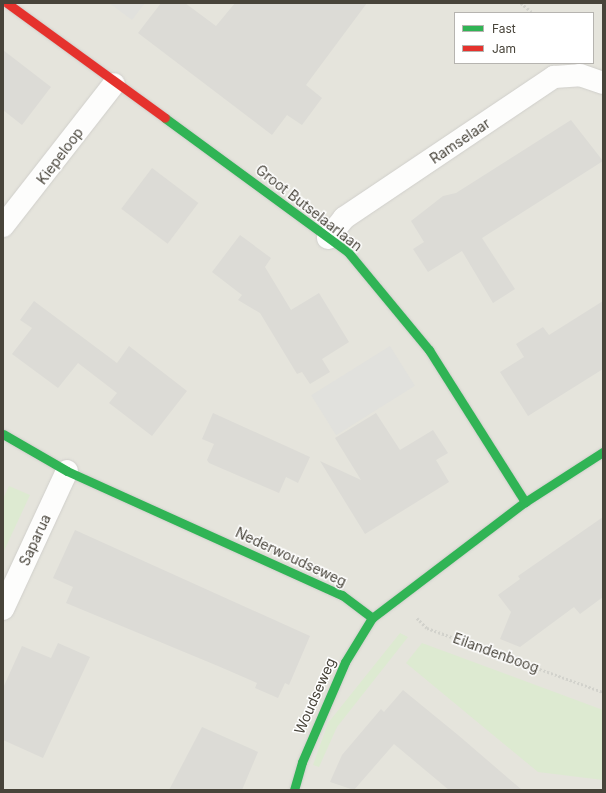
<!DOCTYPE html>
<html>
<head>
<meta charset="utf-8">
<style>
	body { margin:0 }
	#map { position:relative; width:606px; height:793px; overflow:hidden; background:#f2f2ee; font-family:Inter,sans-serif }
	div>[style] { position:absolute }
	.residential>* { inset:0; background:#e5e4dc }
	.green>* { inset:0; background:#ddead1 }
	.parking>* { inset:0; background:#e1e1dd; transform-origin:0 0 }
	.building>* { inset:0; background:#dcdbd6; transform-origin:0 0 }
	.path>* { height:2.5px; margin-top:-1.25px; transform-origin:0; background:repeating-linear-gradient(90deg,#d2d2cc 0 2px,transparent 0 4px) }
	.roads { filter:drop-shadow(0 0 1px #d0cfcb) drop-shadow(0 0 1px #d0cfcb) }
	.street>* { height:22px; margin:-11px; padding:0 11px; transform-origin:11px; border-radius:11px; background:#fdfdfc }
	.fast>* { height:9px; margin:-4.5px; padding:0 4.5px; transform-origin:4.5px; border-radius:4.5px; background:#30b455 }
	.jam>* { height:9px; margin:-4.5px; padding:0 4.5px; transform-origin:4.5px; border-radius:4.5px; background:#e5322d }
	span { translate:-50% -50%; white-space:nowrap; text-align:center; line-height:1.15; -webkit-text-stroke:3px #fff; paint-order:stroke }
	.street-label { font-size:14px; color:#48443a }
	.frame { position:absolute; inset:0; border:4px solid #48443a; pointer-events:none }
	.legend { position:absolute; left:454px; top:12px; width:140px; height:52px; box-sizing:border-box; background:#fff; border:1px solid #b6b4b0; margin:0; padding:5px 7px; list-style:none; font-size:12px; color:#48443a }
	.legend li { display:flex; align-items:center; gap:8px; height:20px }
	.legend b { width:20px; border:1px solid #b6b4b0 }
</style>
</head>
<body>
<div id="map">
	<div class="residential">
		<div style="clip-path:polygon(evenodd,3px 3px,603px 3px,603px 790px,3px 790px,3px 3px,455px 13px,593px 13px,593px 63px,455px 63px,455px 13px)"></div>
	</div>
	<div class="green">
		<div style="clip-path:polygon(9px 486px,30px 495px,3px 553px,3px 499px)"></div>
		<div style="clip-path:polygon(400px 633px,408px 637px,337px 727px,319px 767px,313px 765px,328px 723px)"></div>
		<div style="clip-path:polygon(422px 643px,603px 710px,603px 780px,538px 772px,406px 663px)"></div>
	</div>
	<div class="parking">
		<div style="clip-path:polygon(109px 3px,145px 3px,132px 20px)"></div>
		<div style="left:390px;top:346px;width:47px;height:93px;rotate:58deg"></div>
	</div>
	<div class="building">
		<div style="clip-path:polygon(161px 3px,185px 3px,216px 26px,235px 3px,367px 3px,306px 85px,322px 98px,302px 125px,287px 115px,272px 135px,138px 33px)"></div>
		<div style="clip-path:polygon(3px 50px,51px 87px,22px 125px,3px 110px)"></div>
		<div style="clip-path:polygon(571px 120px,603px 161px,482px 238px,515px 289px,493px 303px,462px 251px,428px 272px,413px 249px,424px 242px,411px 221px,443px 196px,456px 193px)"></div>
		<div style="left:152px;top:168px;width:58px;height:51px;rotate:37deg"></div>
		<div style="clip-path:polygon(240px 235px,271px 258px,265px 267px,291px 310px,319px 293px,349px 342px,322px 359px,330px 372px,310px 384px,302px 372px,297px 374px,260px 313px,238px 300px,242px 295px,212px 272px)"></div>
		<div style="clip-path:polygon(34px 301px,117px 363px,129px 346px,187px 391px,152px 436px,109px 403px,117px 393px,78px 363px,58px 388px,12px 354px,32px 328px,20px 320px)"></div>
		<div style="clip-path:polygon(603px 301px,603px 369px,528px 416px,500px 372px,524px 357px,516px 344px,543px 327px,549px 335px)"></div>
		<div style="clip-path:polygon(213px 413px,310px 457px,298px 483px,286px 477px,279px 493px,209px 463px,207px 460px,214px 444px,202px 439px)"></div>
		<div style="clip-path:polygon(376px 413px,400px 450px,433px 430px,448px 453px,436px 460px,449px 482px,365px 534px,320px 461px,361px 480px,335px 438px)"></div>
		<div style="clip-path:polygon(603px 517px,603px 597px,580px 614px,574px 607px,520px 647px,500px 639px,511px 612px,498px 595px,520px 579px,518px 576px)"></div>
		<div style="clip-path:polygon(75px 530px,310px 636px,289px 685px,285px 683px,278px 698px,255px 688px,257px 683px,218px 666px,66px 603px,73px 587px,53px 578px)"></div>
		<div style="clip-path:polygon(58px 643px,90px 657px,43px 758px,3px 740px,3px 688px,22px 646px,51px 658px)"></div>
		<div style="clip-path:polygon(403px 690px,458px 735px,522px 790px,449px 790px,394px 744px,354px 790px,330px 782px,342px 755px,381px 709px,384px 712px)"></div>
		<div style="clip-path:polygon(202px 727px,258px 752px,242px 790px,169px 790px)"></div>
	</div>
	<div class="path">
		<div style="left:521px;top:3px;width:16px;rotate:40deg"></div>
		<div style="left:417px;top:618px;width:14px;rotate:45deg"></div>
		<div style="left:427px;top:628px;width:187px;rotate:20deg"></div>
	</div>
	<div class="roads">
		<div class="street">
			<div style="left:3px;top:226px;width:180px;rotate:-52deg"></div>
			<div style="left:328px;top:238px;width:26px;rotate:-51deg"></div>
			<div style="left:344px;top:218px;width:253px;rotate:-33.9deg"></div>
			<div style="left:554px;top:77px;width:26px;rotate:-4deg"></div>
			<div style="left:580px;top:75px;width:24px;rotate:19deg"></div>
			<div style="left:3px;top:609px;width:152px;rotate:-65.1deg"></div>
		</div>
		<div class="fast">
			<div style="left:165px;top:118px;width:227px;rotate:36.2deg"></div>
			<div style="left:348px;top:252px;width:127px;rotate:50.4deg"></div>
			<div style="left:429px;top:350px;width:180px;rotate:57.7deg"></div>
			<div style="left:3px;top:434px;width:74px;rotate:30deg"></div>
			<div style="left:67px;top:471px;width:302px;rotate:24.3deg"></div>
			<div style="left:342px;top:595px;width:38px;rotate:37deg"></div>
			<div style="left:294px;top:790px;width:29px;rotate:-74deg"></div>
			<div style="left:302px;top:762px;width:109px;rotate:-66.7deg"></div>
			<div style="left:345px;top:662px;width:52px;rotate:-58.5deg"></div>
			<div style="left:372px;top:618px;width:192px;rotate:-37.2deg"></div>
			<div style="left:525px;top:502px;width:93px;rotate:-32.7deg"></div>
		</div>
		<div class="jam">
			<div style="left:7px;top:3px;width:195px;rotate:36deg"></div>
		</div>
	</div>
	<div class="street-label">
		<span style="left:460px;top:141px;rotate:-34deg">Ramselaar</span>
		<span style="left:60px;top:156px;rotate:-53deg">Kiepeloop</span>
		<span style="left:309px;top:208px;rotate:38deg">Groot Butselaarlaan</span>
		<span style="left:35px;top:540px;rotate:-65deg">Saparua</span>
		<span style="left:291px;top:557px;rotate:25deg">Nederwoudseweg</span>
		<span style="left:496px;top:653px;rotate:20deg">Eilandenboog</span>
		<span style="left:315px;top:696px;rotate:-66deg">Woudseweg</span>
	</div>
	<div class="frame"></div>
	<ul class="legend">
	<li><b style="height:5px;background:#30b455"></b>Fast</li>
	<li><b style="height:5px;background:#e5322d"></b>Jam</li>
	</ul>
</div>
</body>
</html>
